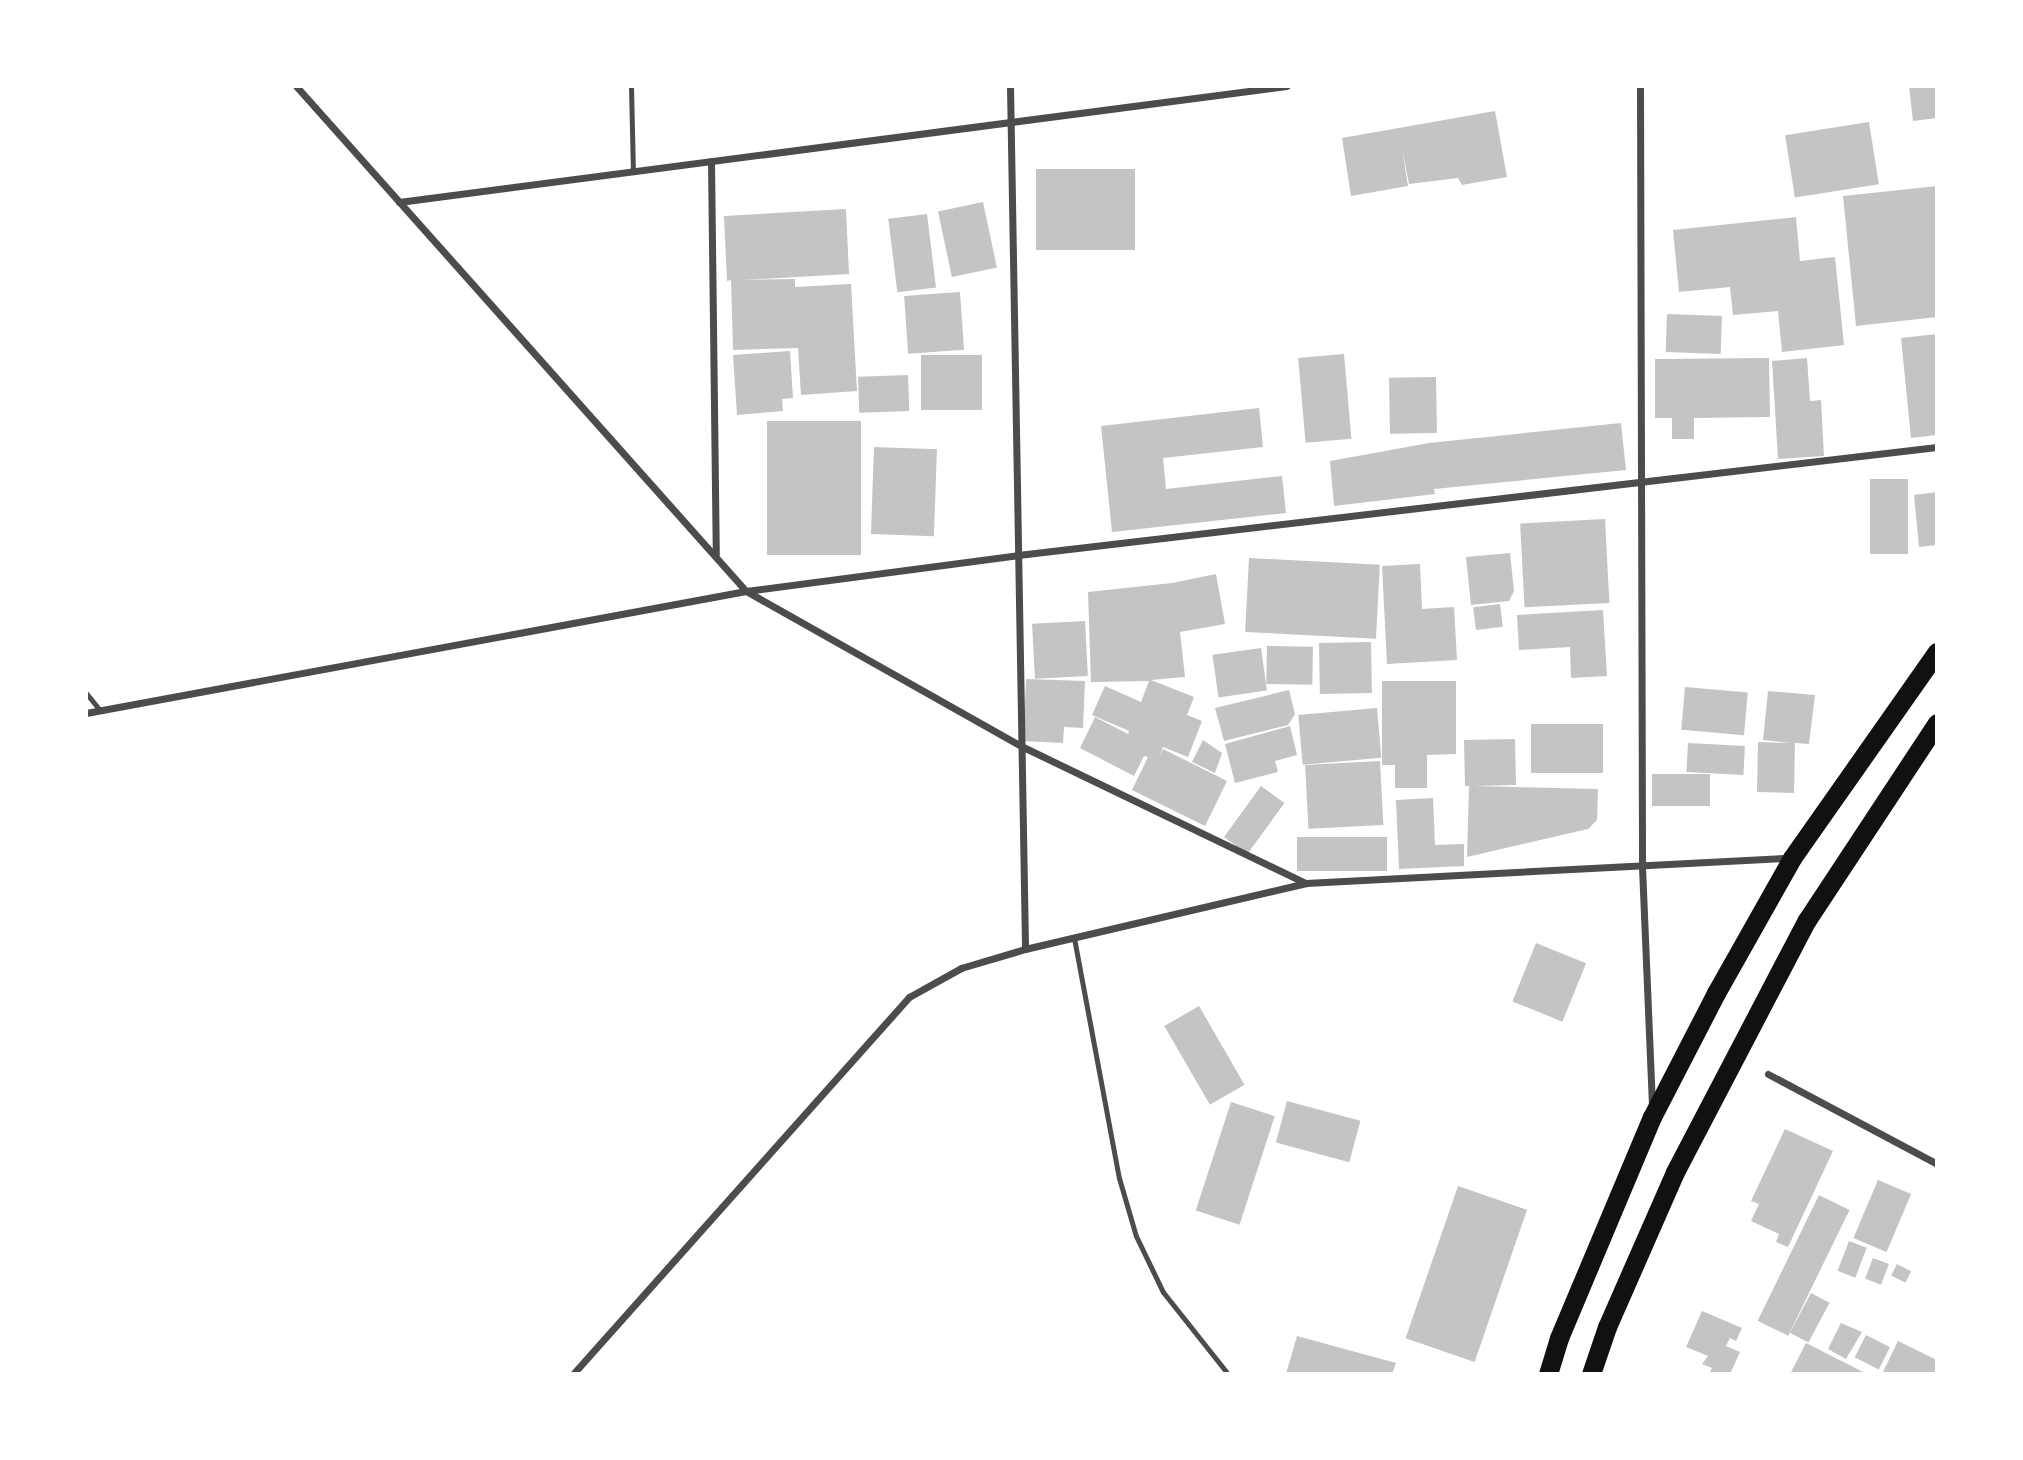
<!DOCTYPE html>
<html>
<head>
<meta charset="utf-8">
<style>
	body { margin:0 }
	#map { position:relative; width:2023px; height:1460px; overflow:hidden; background:#fff; font-family:Raleway,sans-serif }
	div>[style] { position:absolute }
	.building>* { inset:0; background:#c4c4c4; transform-origin:0 0 }
	.service>* { height:5px; margin:-2.5px; padding:0 2.5px; transform-origin:2.5px; border-radius:2.5px; background:#4c4c4c }
	.minor>* { height:7px; margin:-3.5px; padding:0 3.5px; transform-origin:3.5px; border-radius:3.5px; background:#4c4c4c }
	.trunk>* { height:19px; margin:-9.5px; padding:0 9.5px; transform-origin:9.5px; border-radius:9.5px; background:#111 }
	span { translate:-50% -50%; white-space:nowrap; text-align:center; line-height:1.15; -webkit-text-stroke:5px #fff; paint-order:stroke }
	.frame { position:absolute; inset:0; border:88px solid #fff; pointer-events:none }
</style>
</head>
<body>
<div id="map">
	<div class="building">
		<div style="clip-path:polygon(1909px 86px,1937px 86px,1937px 118px,1913px 121px)"></div>
		<div style="clip-path:polygon(1495px 111px,1507px 177px,1462px 185px,1458px 178px,1409px 184px,1402px 148px,1408px 186px,1351px 196px,1342px 138px)"></div>
		<div style="left:1869px;top:122px;width:63px;height:85px;rotate:81deg"></div>
		<div style="left:1036px;top:169px;width:99px;height:81px"></div>
		<div style="clip-path:polygon(1937px 186px,1937px 317px,1856px 326px,1843px 196px)"></div>
		<div style="left:983px;top:202px;width:67px;height:46px;rotate:78deg"></div>
		<div style="clip-path:polygon(846px 209px,849px 274px,742px 280px,795px 279px,795px 287px,851px 284px,857px 391px,801px 395px,798px 348px,733px 350px,731px 280px,727px 281px,724px 216px)"></div>
		<div style="left:927px;top:214px;width:74px;height:39px;rotate:83deg"></div>
		<div style="clip-path:polygon(1796px 217px,1800px 261px,1835px 257px,1844px 345px,1782px 352px,1778px 311px,1733px 315px,1730px 287px,1679px 292px,1673px 230px)"></div>
		<div style="left:960px;top:292px;width:58px;height:56px;rotate:86deg"></div>
		<div style="left:1667px;top:314px;width:55px;height:38px;rotate:2deg"></div>
		<div style="clip-path:polygon(1937px 334px,1937px 435px,1911px 438px,1901px 338px)"></div>
		<div style="clip-path:polygon(790px 351px,793px 398px,782px 399px,783px 411px,737px 415px,733px 355px)"></div>
		<div style="left:1344px;top:354px;width:85px;height:46px;rotate:85deg"></div>
		<div style="left:921px;top:355px;width:61px;height:55px"></div>
		<div style="clip-path:polygon(1769px 358px,1770px 417px,1694px 418px,1694px 439px,1672px 439px,1672px 418px,1655px 418px,1655px 359px)"></div>
		<div style="clip-path:polygon(1807px 358px,1810px 401px,1821px 400px,1824px 456px,1778px 459px,1772px 361px)"></div>
		<div style="left:908px;top:375px;width:36px;height:50px;rotate:88deg"></div>
		<div style="left:1436px;top:377px;width:56px;height:47px;rotate:89deg"></div>
		<div style="clip-path:polygon(1259px 408px,1263px 447px,1163px 458px,1166px 489px,1282px 476px,1286px 513px,1112px 532px,1101px 426px)"></div>
		<div style="left:861px;top:421px;width:134px;height:94px;rotate:90deg"></div>
		<div style="clip-path:polygon(1621px 423px,1626px 470px,1434px 489px,1435px 494px,1334px 506px,1330px 461px,1429px 443px)"></div>
		<div style="left:874px;top:447px;width:63px;height:87px;rotate:2deg"></div>
		<div style="left:1908px;top:479px;width:75px;height:38px;rotate:90deg"></div>
		<div style="clip-path:polygon(1937px 492px,1937px 545px,1919px 547px,1914px 495px)"></div>
		<div style="left:1605px;top:519px;width:84px;height:85px;rotate:87deg"></div>
		<div style="clip-path:polygon(1510px 553px,1514px 591px,1509px 601px,1471px 605px,1466px 557px)"></div>
		<div style="left:1249px;top:558px;width:131px;height:74px;rotate:3deg"></div>
		<div style="clip-path:polygon(1420px 564px,1422px 609px,1454px 607px,1457px 660px,1387px 664px,1382px 566px)"></div>
		<div style="clip-path:polygon(1216px 574px,1225px 624px,1180px 632px,1185px 677px,1151px 680px,1194px 697px,1187px 715px,1202px 721px,1188px 757px,1163px 747px,1159px 757px,1163px 749px,1227px 781px,1205px 826px,1132px 790px,1148px 757px,1144px 756px,1134px 776px,1080px 748px,1095px 717px,1128px 734px,1129px 731px,1092px 715px,1105px 686px,1141px 702px,1149px 681px,1091px 682px,1088px 592px,1172px 583px)"></div>
		<div style="left:1500px;top:604px;width:23px;height:27px;rotate:83deg"></div>
		<div style="clip-path:polygon(1603px 610px,1607px 676px,1571px 678px,1570px 647px,1519px 650px,1517px 615px)"></div>
		<div style="left:1085px;top:621px;width:55px;height:53px;rotate:87deg"></div>
		<div style="left:1371px;top:642px;width:51px;height:52px;rotate:89deg"></div>
		<div style="left:1267px;top:646px;width:46px;height:38px;rotate:1deg"></div>
		<div style="left:1261px;top:648px;width:43px;height:49px;rotate:82deg"></div>
		<div style="clip-path:polygon(1026px 679px,1085px 681px,1083px 728px,1064px 727px,1063px 743px,1023px 741px)"></div>
		<div style="clip-path:polygon(1382px 681px,1456px 681px,1456px 754px,1427px 755px,1427px 788px,1395px 788px,1395px 765px,1382px 765px)"></div>
		<div style="left:1685px;top:687px;width:63px;height:43px;rotate:5deg"></div>
		<div style="clip-path:polygon(1289px 690px,1295px 714px,1288px 725px,1224px 741px,1215px 708px)"></div>
		<div style="clip-path:polygon(1768px 691px,1815px 695px,1809px 744px,1795px 743px,1794px 793px,1757px 792px,1758px 742px,1791px 743px,1763px 740px)"></div>
		<div style="left:1377px;top:708px;width:50px;height:79px;rotate:85deg"></div>
		<div style="left:1603px;top:724px;width:49px;height:72px;rotate:90deg"></div>
		<div style="clip-path:polygon(1290px 726px,1297px 755px,1275px 761px,1278px 772px,1235px 783px,1225px 744px)"></div>
		<div style="clip-path:polygon(1515px 739px,1516px 785px,1473px 786px,1598px 789px,1597px 820px,1588px 829px,1467px 857px,1469px 786px,1465px 786px,1464px 740px)"></div>
		<div style="clip-path:polygon(1203px 740px,1222px 753px,1215px 773px,1192px 762px)"></div>
		<div style="left:1688px;top:743px;width:57px;height:29px;rotate:3deg"></div>
		<div style="left:1380px;top:761px;width:64px;height:75px;rotate:87deg"></div>
		<div style="left:1652px;top:774px;width:58px;height:32px"></div>
		<div style="left:1261px;top:786px;width:29px;height:63px;rotate:36deg"></div>
		<div style="clip-path:polygon(1433px 798px,1435px 845px,1464px 844px,1464px 866px,1399px 869px,1396px 800px)"></div>
		<div style="left:1387px;top:837px;width:34px;height:90px;rotate:90deg"></div>
		<div style="left:1536px;top:943px;width:54px;height:63px;rotate:22deg"></div>
		<div style="left:1199px;top:1006px;width:91px;height:40px;rotate:60deg"></div>
		<div style="left:1287px;top:1101px;width:76px;height:43px;rotate:15deg"></div>
		<div style="left:1231px;top:1102px;width:46px;height:114px;rotate:18deg"></div>
		<div style="clip-path:polygon(1785px 1129px,1833px 1151px,1788px 1247px,1776px 1242px,1779px 1234px,1751px 1221px,1759px 1204px,1751px 1201px)"></div>
		<div style="left:1878px;top:1180px;width:36px;height:63px;rotate:23deg"></div>
		<div style="left:1458px;top:1186px;width:73px;height:161px;rotate:19deg"></div>
		<div style="left:1819px;top:1195px;width:34px;height:140px;rotate:26deg"></div>
		<div style="left:1849px;top:1241px;width:19px;height:32px;rotate:21deg"></div>
		<div style="left:1873px;top:1258px;width:17px;height:22px;rotate:21deg"></div>
		<div style="left:1897px;top:1264px;width:16px;height:13px;rotate:27deg"></div>
		<div style="left:1811px;top:1293px;width:21px;height:45px;rotate:28deg"></div>
		<div style="clip-path:polygon(1702px 1311px,1742px 1328px,1736px 1341px,1730px 1338px,1726px 1346px,1740px 1352px,1730px 1374px,1709px 1374px,1712px 1368px,1702px 1364px,1708px 1356px,1686px 1347px)"></div>
		<div style="clip-path:polygon(1841px 1323px,1862px 1332px,1846px 1359px,1828px 1349px)"></div>
		<div style="left:1866px;top:1335px;width:27px;height:25px;rotate:27deg"></div>
		<div style="clip-path:polygon(1297px 1336px,1396px 1363px,1392px 1374px,1286px 1374px)"></div>
		<div style="clip-path:polygon(1898px 1341px,1937px 1360px,1937px 1374px,1882px 1374px)"></div>
		<div style="clip-path:polygon(1806px 1343px,1867px 1374px,1790px 1374px)"></div>
	</div>
	<div class="service">
		<div style="left:631px;top:86px;width:86px;rotate:88.7deg"></div>
		<div style="left:86px;top:693px;width:22px;rotate:51deg"></div>
		<div style="left:1074px;top:938px;width:244px;rotate:79.4deg"></div>
		<div style="left:1119px;top:1178px;width:60px;rotate:73.7deg"></div>
		<div style="left:1136px;top:1236px;width:62px;rotate:64.3deg"></div>
		<div style="left:1163px;top:1292px;width:105px;rotate:51.6deg"></div>
	</div>
	<div class="minor">
		<div style="left:296px;top:86px;width:676px;rotate:48.3deg"></div>
		<div style="left:746px;top:591px;width:316px;rotate:29.4deg"></div>
		<div style="left:1021px;top:746px;width:316px;rotate:25.7deg"></div>
		<div style="left:1010px;top:86px;width:863px;rotate:89deg"></div>
		<div style="left:1640px;top:86px;width:781px;rotate:89.85deg"></div>
		<div style="left:1642px;top:867px;width:240px;rotate:87.6deg"></div>
		<div style="left:711px;top:161px;width:393px;rotate:89.3deg"></div>
		<div style="left:399px;top:202px;width:895px;rotate:-7.45deg"></div>
		<div style="left:86px;top:713px;width:671px;rotate:-10.47deg"></div>
		<div style="left:746px;top:591px;width:274px;rotate:-7.5deg"></div>
		<div style="left:1018px;top:555px;width:925px;rotate:-6.7deg"></div>
		<div style="left:1768px;top:1074px;width:191px;rotate:28deg"></div>
		<div style="left:573px;top:1374px;width:505px;rotate:-48.29deg"></div>
		<div style="left:909px;top:997px;width:60px;rotate:-29.1deg"></div>
		<div style="left:961px;top:968px;width:67px;rotate:-16.5deg"></div>
		<div style="left:1025px;top:949px;width:289px;rotate:-13.2deg"></div>
		<div style="left:1306px;top:883px;width:483px;rotate:-3deg"></div>
	</div>
	<div class="trunk">
		<div style="left:1548px;top:1374px;width:38px;rotate:-73deg"></div>
		<div style="left:1559px;top:1338px;width:240px;rotate:-67.2deg"></div>
		<div style="left:1652px;top:1117px;width:140px;rotate:-62.7deg"></div>
		<div style="left:1716px;top:993px;width:155px;rotate:-60.6deg"></div>
		<div style="left:1792px;top:858px;width:252px;rotate:-54.9deg"></div>
		<div style="left:1591px;top:1374px;width:50px;rotate:-71.2deg"></div>
		<div style="left:1607px;top:1327px;width:169px;rotate:-66.3deg"></div>
		<div style="left:1675px;top:1172px;width:284px;rotate:-62.4deg"></div>
		<div style="left:1807px;top:920px;width:236px;rotate:-56.6deg"></div>
	</div>
	<div class="frame"></div>
</div>
</body>
</html>
